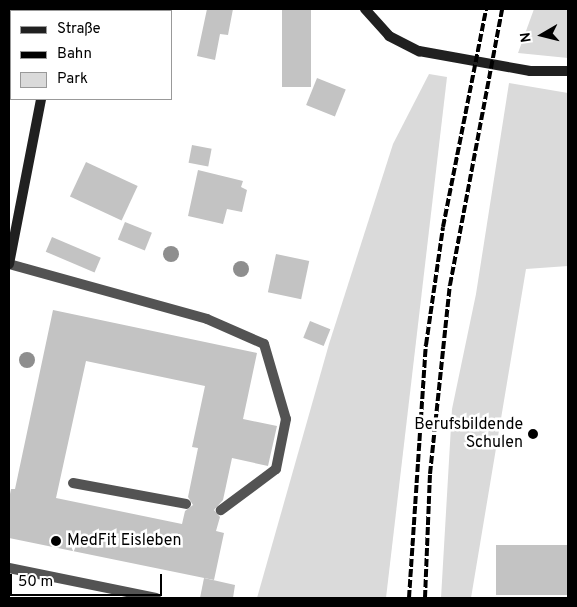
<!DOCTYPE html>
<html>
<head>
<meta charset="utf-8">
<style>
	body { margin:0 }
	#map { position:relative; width:577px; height:607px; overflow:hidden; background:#fff; font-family:Overpass,sans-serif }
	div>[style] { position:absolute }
	.green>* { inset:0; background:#dadada }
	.building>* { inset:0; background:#c3c3c3; transform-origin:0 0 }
	.lane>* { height:10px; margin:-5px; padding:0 5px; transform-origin:5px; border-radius:5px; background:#535353 }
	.street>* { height:10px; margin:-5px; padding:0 5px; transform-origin:5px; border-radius:5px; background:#535353 }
	.secondary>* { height:10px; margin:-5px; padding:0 5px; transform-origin:5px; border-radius:5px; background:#202020 }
	.rail>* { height:4px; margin-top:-2px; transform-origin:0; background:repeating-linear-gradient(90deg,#000 0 8px,transparent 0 10.5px) }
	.trees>* { width:16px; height:16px; margin:-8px; border-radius:50%; background:#8e8e8e }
	.dots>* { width:14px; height:14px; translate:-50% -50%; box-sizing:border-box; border:2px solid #fff; border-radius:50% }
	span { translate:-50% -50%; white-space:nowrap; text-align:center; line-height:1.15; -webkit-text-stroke:5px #fff; paint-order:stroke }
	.poi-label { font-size:16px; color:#000 }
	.right { translate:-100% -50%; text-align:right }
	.left { translate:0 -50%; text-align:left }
	.frame { position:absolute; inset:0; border:10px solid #000; pointer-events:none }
	.legend { position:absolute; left:10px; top:10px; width:162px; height:90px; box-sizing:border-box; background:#fff; border:1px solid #999; margin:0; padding:6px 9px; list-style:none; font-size:15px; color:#000 }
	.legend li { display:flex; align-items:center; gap:10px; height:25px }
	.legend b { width:25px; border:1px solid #999 }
	.north { position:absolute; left:517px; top:10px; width:50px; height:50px; -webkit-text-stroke:4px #fff; paint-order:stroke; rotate:262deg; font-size:14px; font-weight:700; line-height:20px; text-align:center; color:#000 }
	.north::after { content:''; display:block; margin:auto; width:18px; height:22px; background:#000; clip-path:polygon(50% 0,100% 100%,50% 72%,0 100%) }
	.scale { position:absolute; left:10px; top:574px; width:152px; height:22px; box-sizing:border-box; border:2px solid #000; border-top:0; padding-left:6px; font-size:15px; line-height:18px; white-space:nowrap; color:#000; -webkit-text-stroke:4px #fff; paint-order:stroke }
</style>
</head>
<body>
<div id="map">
	<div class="green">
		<div style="clip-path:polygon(534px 9px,568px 9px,568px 58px,518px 53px)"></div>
		<div style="clip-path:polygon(429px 74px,447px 77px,386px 598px,257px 598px,329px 344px,393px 144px)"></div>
		<div style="clip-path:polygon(509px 83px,568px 93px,568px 266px,526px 269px,471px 598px,441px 598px,452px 409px,476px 294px)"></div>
	</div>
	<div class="building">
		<div style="clip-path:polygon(207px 9px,233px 9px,228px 35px,220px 34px,215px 60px,197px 56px)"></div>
		<div style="left:282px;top:9px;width:29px;height:78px"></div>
		<div style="left:317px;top:78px;width:31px;height:29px;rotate:22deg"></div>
		<div style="left:192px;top:145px;width:20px;height:18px;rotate:11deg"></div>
		<div style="left:86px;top:162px;width:57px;height:38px;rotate:25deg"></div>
		<div style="clip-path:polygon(198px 170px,243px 181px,241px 187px,247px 190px,242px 212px,227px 209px,223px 224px,188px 216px)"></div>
		<div style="left:125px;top:222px;width:29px;height:19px;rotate:22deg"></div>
		<div style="left:52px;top:237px;width:53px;height:16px;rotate:23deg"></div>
		<div style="left:276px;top:254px;width:34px;height:39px;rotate:12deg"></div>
		<div style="clip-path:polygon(evenodd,53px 310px,257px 353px,243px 419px,277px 426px,268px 466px,232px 458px,223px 500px,214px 510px,220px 517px,216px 531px,224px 533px,214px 580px,9px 538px,9px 499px,11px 489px,15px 489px,53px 310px,86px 361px,205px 386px,192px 447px,198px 448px,188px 497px,193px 505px,185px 511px,182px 524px,56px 498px,86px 361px)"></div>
		<div style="left:310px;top:321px;width:22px;height:18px;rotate:22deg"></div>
		<div style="left:568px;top:545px;width:50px;height:72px;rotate:90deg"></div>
		<div style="clip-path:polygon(204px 578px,235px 585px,233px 598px,200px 598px)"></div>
	</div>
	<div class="lane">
		<div style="left:9px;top:264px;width:205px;rotate:15.5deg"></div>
		<div style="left:207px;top:319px;width:62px;rotate:23.7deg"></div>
		<div style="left:264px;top:344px;width:78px;rotate:73.7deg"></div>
		<div style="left:286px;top:419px;width:51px;rotate:101.3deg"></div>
		<div style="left:276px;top:469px;width:69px;rotate:143.3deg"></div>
		<div style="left:73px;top:483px;width:115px;rotate:10.5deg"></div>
		<div style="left:9px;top:568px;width:150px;rotate:11.5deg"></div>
	</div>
	<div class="street">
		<div style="left:9px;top:58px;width:2px"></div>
	</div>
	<div class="secondary">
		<div style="left:365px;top:9px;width:36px;rotate:48deg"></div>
		<div style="left:389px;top:36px;width:34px;rotate:27deg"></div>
		<div style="left:419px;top:51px;width:113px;rotate:10.2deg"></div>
		<div style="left:530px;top:71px;width:38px"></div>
		<div style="left:57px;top:11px;width:2px;rotate:-90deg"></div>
		<div style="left:9px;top:264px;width:168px;rotate:-79deg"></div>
	</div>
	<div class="rail">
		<div style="left:409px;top:598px;width:254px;rotate:-86.2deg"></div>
		<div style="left:426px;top:345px;width:119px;rotate:-81.8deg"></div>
		<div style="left:443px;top:227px;width:222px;rotate:-78.8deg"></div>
		<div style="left:425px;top:598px;width:124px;rotate:-87.7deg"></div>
		<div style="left:430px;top:474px;width:190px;rotate:-84deg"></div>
		<div style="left:450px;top:285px;width:281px;rotate:-79.3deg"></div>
	</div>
	<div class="trees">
		<div style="left:171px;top:254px"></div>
		<div style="left:241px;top:269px"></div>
		<div style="left:27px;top:360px"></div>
	</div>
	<div class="dots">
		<div style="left:533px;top:434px;background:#000"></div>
		<div style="left:56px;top:541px;background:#000"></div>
	</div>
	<div class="poi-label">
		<span class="right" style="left:523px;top:434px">Berufsbildende<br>Schulen</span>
		<span class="left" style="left:67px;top:541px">MedFit Eisleben</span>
	</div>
	<div class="frame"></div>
	<ul class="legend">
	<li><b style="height:6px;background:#202020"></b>Straße</li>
	<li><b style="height:6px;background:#000"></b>Bahn</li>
	<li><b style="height:14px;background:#dadada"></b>Park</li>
	</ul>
	<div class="north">N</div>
	<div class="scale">50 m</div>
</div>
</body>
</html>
